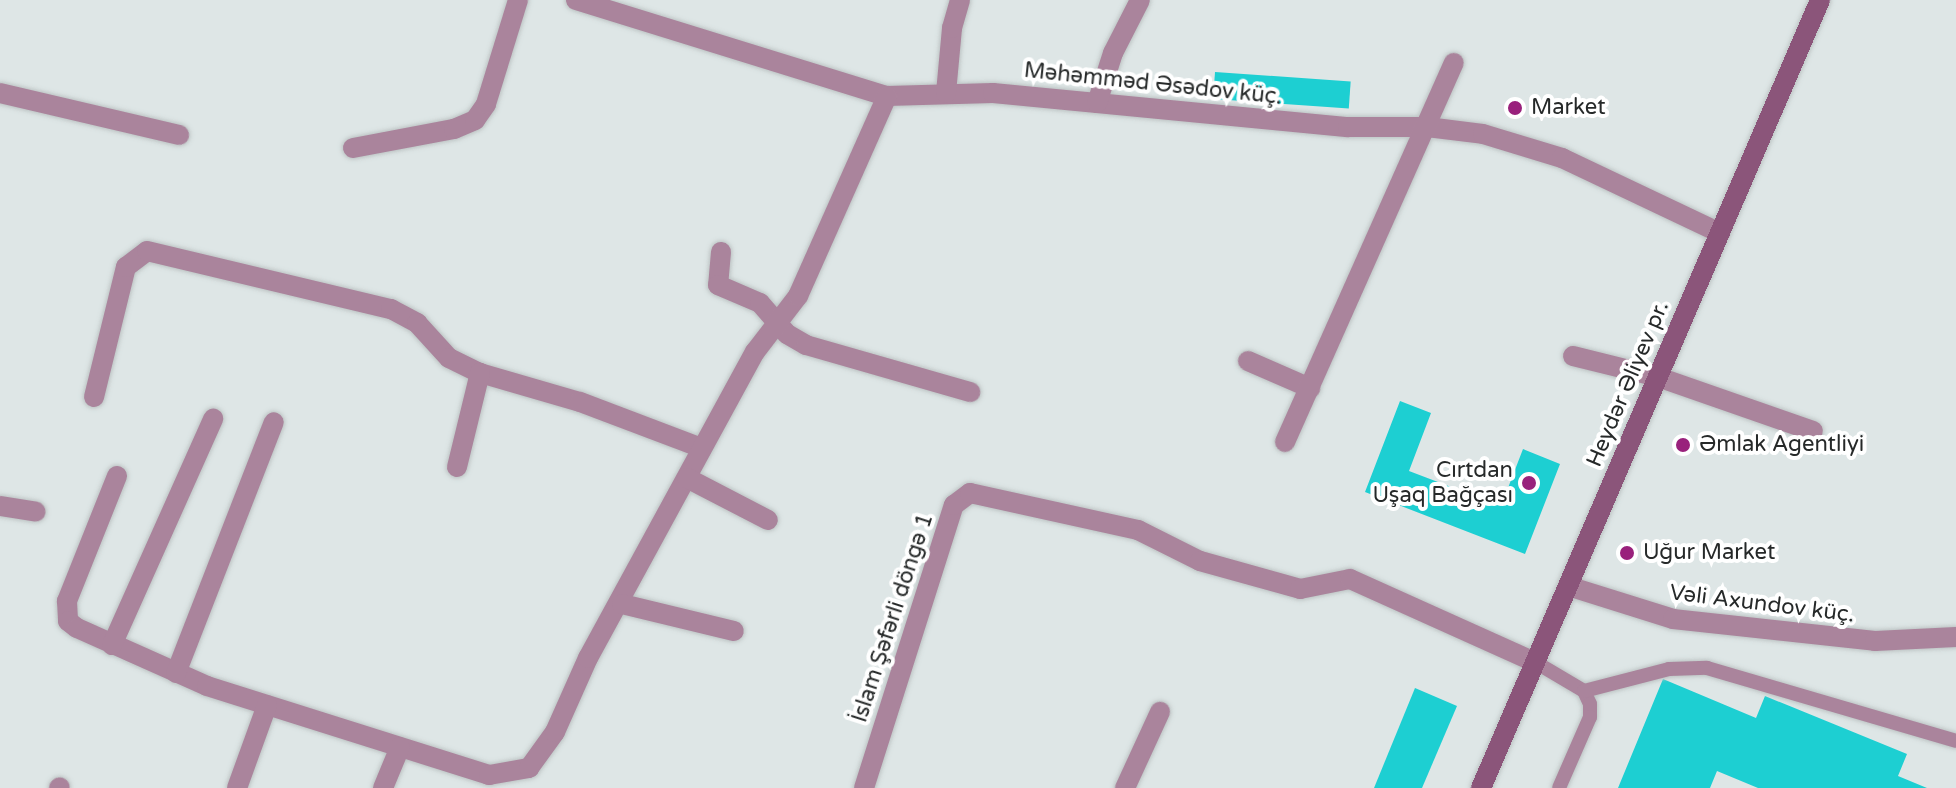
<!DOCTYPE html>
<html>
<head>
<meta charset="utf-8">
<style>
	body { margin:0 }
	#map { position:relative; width:1956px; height:788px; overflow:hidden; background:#dee6e6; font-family:"Varela Round",sans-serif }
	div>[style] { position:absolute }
	.building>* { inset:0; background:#1dcfd2; transform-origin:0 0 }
	.roads { filter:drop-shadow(0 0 2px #bdc4c4) drop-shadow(0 0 2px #bdc4c4) }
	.service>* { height:14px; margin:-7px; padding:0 7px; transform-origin:7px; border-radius:7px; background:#aa849c }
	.minor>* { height:20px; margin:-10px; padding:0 10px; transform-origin:10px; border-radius:10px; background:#aa849c }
	.secondary>* { height:20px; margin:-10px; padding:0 10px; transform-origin:10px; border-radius:10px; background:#8b557a }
	.dots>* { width:22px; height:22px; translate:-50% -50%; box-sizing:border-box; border:4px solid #fff; border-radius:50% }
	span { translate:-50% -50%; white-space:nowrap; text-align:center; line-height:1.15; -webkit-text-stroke:8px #fff; paint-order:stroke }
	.street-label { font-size:22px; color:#262929 }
	.poi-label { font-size:22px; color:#262929 }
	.left { translate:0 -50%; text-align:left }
	.right { translate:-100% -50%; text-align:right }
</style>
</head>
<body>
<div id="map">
	<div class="building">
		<div style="left:1215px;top:72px;width:136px;height:27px;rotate:4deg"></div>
		<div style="clip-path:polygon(1400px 401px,1431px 413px,1409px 471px,1501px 506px,1523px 449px,1560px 464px,1525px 554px,1365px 492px)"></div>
		<div style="clip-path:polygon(1663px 679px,1756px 718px,1765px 696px,1907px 754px,1898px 776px,1927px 788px,1758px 788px,1717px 771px,1710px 788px,1618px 788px)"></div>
		<div style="clip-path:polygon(1415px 688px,1457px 706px,1422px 788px,1374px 788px)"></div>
	</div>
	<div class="roads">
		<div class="service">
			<div style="left:1535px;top:662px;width:57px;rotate:30.6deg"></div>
			<div style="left:1584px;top:691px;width:14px;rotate:65deg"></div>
			<div style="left:1590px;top:704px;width:13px;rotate:90deg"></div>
			<div style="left:1590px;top:717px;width:77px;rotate:113.6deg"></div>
			<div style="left:1584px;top:691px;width:88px;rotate:-14.5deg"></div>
			<div style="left:1669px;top:669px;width:38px;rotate:-2deg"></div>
			<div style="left:1707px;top:668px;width:259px;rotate:16.3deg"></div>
		</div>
		<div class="minor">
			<div style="left:576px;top:0;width:325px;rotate:17.2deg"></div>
			<div style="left:887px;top:96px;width:106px;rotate:-1.6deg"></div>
			<div style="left:993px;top:93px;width:357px;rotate:5.5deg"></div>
			<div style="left:1348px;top:127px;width:79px"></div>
			<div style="left:1427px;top:127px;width:56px;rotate:7.1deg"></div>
			<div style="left:1483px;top:134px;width:83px;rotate:16.9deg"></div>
			<div style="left:1562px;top:158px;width:175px;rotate:25.4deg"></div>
			<div style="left:0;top:93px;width:184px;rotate:13.2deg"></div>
			<div style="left:946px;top:93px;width:65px;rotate:-84.7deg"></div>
			<div style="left:952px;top:28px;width:29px;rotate:-74deg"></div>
			<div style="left:1097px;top:103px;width:52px;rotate:-72.3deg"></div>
			<div style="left:1113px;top:53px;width:59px;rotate:-63deg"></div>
			<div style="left:353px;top:148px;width:103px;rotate:-10.7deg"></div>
			<div style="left:454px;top:129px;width:23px;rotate:-23deg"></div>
			<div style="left:475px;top:120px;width:19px;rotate:-55deg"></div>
			<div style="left:486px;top:104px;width:109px;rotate:-72.9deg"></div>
			<div style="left:721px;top:252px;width:33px;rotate:95deg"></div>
			<div style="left:718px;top:285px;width:46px;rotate:23.2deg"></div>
			<div style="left:760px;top:303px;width:41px;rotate:48.9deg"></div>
			<div style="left:787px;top:334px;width:22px;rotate:30deg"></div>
			<div style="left:806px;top:345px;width:171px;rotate:16deg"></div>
			<div style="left:1573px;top:356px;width:88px;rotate:13.9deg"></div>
			<div style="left:1658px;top:377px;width:164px;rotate:19.2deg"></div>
			<div style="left:1248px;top:361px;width:68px;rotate:23.5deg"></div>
			<div style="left:94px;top:397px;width:134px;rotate:-76.2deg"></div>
			<div style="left:126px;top:267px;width:26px;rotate:-37deg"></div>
			<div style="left:147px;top:251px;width:251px;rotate:13.4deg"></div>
			<div style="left:391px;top:309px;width:30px;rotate:28deg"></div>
			<div style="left:417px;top:323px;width:47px;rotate:47.6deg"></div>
			<div style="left:449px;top:358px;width:34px;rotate:26deg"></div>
			<div style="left:480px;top:373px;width:104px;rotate:16.2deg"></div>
			<div style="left:580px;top:402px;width:130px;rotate:20.7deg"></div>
			<div style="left:1285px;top:442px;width:415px;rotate:-66deg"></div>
			<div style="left:457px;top:467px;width:97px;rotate:-76.3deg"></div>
			<div style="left:117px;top:476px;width:135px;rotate:111.8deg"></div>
			<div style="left:67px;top:601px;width:20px;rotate:87deg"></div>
			<div style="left:68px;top:621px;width:11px;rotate:38deg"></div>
			<div style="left:77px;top:628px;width:142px;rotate:24deg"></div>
			<div style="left:207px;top:686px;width:296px;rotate:17.5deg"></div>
			<div style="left:489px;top:775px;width:41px;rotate:-9.9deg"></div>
			<div style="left:529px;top:768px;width:44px;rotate:-54.2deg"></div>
			<div style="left:555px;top:732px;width:81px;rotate:-66deg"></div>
			<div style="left:588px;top:658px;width:349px;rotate:-61.4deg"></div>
			<div style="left:755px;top:352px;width:71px;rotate:-52.5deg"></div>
			<div style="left:798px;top:296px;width:219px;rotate:-66deg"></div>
			<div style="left:687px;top:478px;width:91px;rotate:27.4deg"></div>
			<div style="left:0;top:506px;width:36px;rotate:9deg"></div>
			<div style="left:1568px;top:586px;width:110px;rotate:17.4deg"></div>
			<div style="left:1673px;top:619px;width:203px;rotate:6.2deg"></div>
			<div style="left:1875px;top:641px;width:81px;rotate:-2.8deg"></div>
			<div style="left:622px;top:604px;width:115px;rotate:13.6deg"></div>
			<div style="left:112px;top:645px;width:248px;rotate:-65.9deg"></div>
			<div style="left:176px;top:673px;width:269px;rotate:-68.7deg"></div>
			<div style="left:59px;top:788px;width:1px;rotate:-45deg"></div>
			<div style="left:237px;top:788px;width:88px;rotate:-70.1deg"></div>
			<div style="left:383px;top:788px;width:44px;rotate:-67.5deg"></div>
			<div style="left:864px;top:788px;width:297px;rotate:-72.4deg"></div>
			<div style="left:954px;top:505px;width:20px;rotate:-37deg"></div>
			<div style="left:970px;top:493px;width:172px;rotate:12.4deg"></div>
			<div style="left:1138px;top:530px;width:69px;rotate:26.6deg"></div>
			<div style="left:1200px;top:561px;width:104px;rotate:15.6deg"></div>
			<div style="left:1300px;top:589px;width:51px;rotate:-11.3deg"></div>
			<div style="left:1350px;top:579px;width:203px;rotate:24.2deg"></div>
			<div style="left:1125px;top:788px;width:84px;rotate:-65.3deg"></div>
		</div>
		<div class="secondary">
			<div style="left:1481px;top:788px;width:858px;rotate:-66.72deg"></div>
		</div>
	</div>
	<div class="dots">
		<div style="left:1515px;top:108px;background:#99217c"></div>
		<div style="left:1683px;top:445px;background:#99217c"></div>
		<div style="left:1529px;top:483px;background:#99217c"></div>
		<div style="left:1627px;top:553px;background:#99217c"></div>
	</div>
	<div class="street-label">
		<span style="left:1153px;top:84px;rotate:6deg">Məhəmməd Əsədov küç.</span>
		<span style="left:1628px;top:384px;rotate:-67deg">Heydər Əliyev pr.</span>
		<span style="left:1762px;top:604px;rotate:7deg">Vəli Axundov küç.</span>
		<span style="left:893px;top:618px;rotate:-72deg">İslam Şəfərli döngə 1</span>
	</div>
	<div class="poi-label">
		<span class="left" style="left:1531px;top:108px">Market</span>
		<span class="left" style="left:1699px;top:445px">Əmlak Agentliyi</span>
		<span class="right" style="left:1513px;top:483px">Cırtdan<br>Uşaq Bağçası</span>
		<span class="left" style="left:1643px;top:553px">Uğur Market</span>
	</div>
</div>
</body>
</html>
